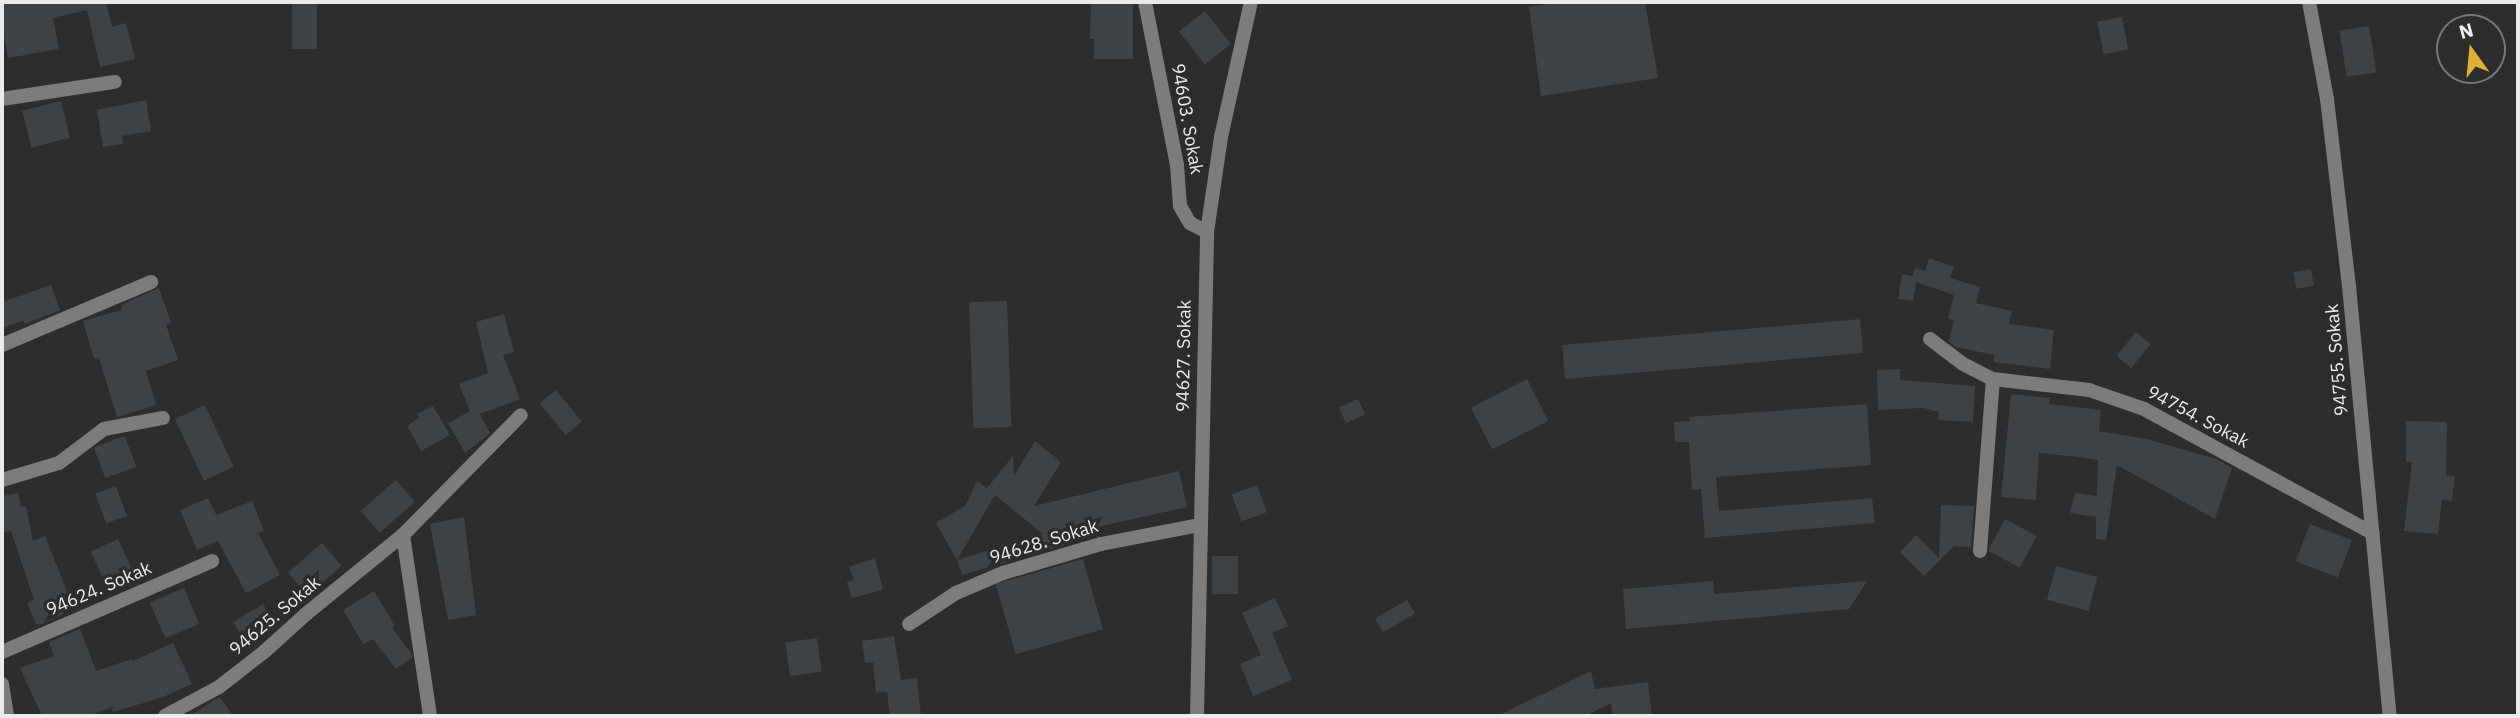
<!DOCTYPE html>
<html>
<head>
<meta charset="utf-8">
<style>
	body { margin:0 }
	#map { position:relative; width:2520px; height:718px; overflow:hidden; background:#2b2d2f; font-family:"IBM Plex Sans",sans-serif }
	div>[style] { position:absolute }
	.building>* { inset:0; background:#404345; transform-origin:0 0 }
	.minor>* { height:14px; margin:-7px; padding:0 7px; transform-origin:7px; border-radius:7px; background:#7d7c7b }
	.tertiary>* { height:14px; margin:-7px; padding:0 7px; transform-origin:7px; border-radius:7px; background:#7d7c7b }
	span { translate:-50% -50%; white-space:nowrap; text-align:center; line-height:1.15; -webkit-text-stroke:7px #2b2d2f; paint-order:stroke }
	.street-label { font-size:18px; color:#eaebed }
	.frame { position:absolute; inset:0; border:4px solid #eaebed; pointer-events:none }
	.north { position:absolute; left:2436px; top:14px; width:70px; height:70px; box-sizing:border-box; background:#2b2d2f; border:2px solid #77797b; border-radius:50%; rotate:345deg; font-size:19px; font-weight:700; line-height:28px; text-align:center; color:#eaebed }
	.north::after { content:''; display:block; margin:auto; width:24px; height:32px; background:#dfb034; clip-path:polygon(50% 0,100% 100%,50% 72%,0 100%) }
</style>
</head>
<body>
<div id="map">
	<div class="building">
		<div style="clip-path:polygon(9px 2px,106px 2px,112px 27px,126px 23px,135px 59px,100px 67px,87px 10px,53px 18px,59px 49px,8px 58px,2px 25px,2px 3px)"></div>
		<div style="left:292px;top:2px;width:25px;height:47px"></div>
		<div style="clip-path:polygon(1091px 2px,1133px 2px,1133px 59px,1094px 59px,1094px 39px,1090px 39px)"></div>
		<div style="clip-path:polygon(1561px 2px,1645px 2px,1658px 78px,1541px 96px,1529px 7px)"></div>
		<div style="left:1205px;top:11px;width:42px;height:33px;rotate:52deg"></div>
		<div style="left:2122px;top:17px;width:33px;height:25px;rotate:79deg"></div>
		<div style="left:2369px;top:26px;width:47px;height:30px;rotate:81deg"></div>
		<div style="clip-path:polygon(146px 100px,151px 131px,122px 136px,123px 144px,103px 147px,97px 110px)"></div>
		<div style="left:61px;top:101px;width:38px;height:40px;rotate:76deg"></div>
		<div style="clip-path:polygon(1929px 258px,1954px 267px,1950px 278px,1980px 287px,1976px 303px,2012px 311px,2009px 324px,2054px 330px,2050px 369px,1994px 362px,1994px 355px,1956px 347px,1949px 342px,1954px 320px,1948px 319px,1954px 295px,1916px 282px,1913px 301px,1898px 299px,1902px 274px,1912px 276px,1915px 268px,1925px 271px)"></div>
		<div style="left:2311px;top:269px;width:17px;height:18px;rotate:80deg"></div>
		<div style="clip-path:polygon(51px 285px,60px 310px,25px 324px,23px 321px,2px 328px,2px 302px)"></div>
		<div style="clip-path:polygon(159px 288px,171px 323px,166px 325px,178px 360px,146px 371px,156px 405px,117px 417px,99px 358px,94px 359px,83px 321px,122px 310px,121px 305px)"></div>
		<div style="left:1007px;top:301px;width:126px;height:38px;rotate:88deg"></div>
		<div style="clip-path:polygon(504px 314px,514px 352px,503px 355px,520px 399px,480px 414px,490px 433px,465px 453px,448px 423px,470px 411px,459px 384px,488px 373px,476px 322px)"></div>
		<div style="left:1860px;top:319px;width:34px;height:299px;rotate:85deg"></div>
		<div style="left:2136px;top:332px;width:19px;height:31px;rotate:39deg"></div>
		<div style="clip-path:polygon(1900px 369px,1900px 380px,1975px 386px,1973px 422px,1938px 420px,1939px 412px,1923px 408px,1878px 410px,1877px 370px)"></div>
		<div style="left:1527px;top:379px;width:47px;height:63px;rotate:63deg"></div>
		<div style="left:556px;top:390px;width:41px;height:21px;rotate:51deg"></div>
		<div style="clip-path:polygon(2011px 394px,2050px 398px,2049px 404px,2101px 410px,2099px 431px,2147px 439px,2216px 459px,2232px 468px,2215px 519px,2117px 465px,2106px 540px,2096px 539px,2096px 517px,2070px 513px,2075px 493px,2097px 496px,2098px 460px,2079px 457px,2039px 453px,2036px 500px,2001px 497px)"></div>
		<div style="left:1358px;top:399px;width:17px;height:21px;rotate:66deg"></div>
		<div style="clip-path:polygon(1867px 404px,1871px 465px,1716px 477px,1719px 511px,1872px 498px,1875px 523px,1705px 538px,1701px 489px,1692px 490px,1689px 442px,1675px 442px,1674px 422px,1690px 421px,1690px 417px)"></div>
		<div style="left:205px;top:405px;width:68px;height:33px;rotate:65deg"></div>
		<div style="clip-path:polygon(433px 406px,450px 435px,421px 451px,407px 426px,419px 418px,417px 414px)"></div>
		<div style="clip-path:polygon(2406px 421px,2447px 422px,2446px 475px,2455px 476px,2452px 501px,2442px 500px,2438px 534px,2404px 531px,2412px 462px,2406px 462px)"></div>
		<div style="left:125px;top:436px;width:33px;height:33px;rotate:70deg"></div>
		<div style="clip-path:polygon(evenodd,1035px 441px,1061px 462px,1034px 506px,1179px 471px,1187px 507px,1075px 532px,1077px 541px,962px 575px,957px 560px,936px 523px,965px 506px,977px 481px,992px 492px,987px 488px,1013px 456px,1014px 476px,1035px 441px,995px 495px,1043px 534px,957px 560px,995px 495px)"></div>
		<div style="left:396px;top:480px;width:29px;height:47px;rotate:49deg"></div>
		<div style="left:1257px;top:485px;width:29px;height:27px;rotate:70deg"></div>
		<div style="left:116px;top:486px;width:32px;height:22px;rotate:70deg"></div>
		<div style="clip-path:polygon(18px 493px,21px 507px,26px 506px,33px 541px,45px 536px,74px 609px,42px 624px,36px 624px,27px 603px,34px 600px,11px 531px,2px 533px,2px 496px)"></div>
		<div style="clip-path:polygon(208px 498px,216px 515px,252px 501px,264px 531px,258px 533px,280px 575px,246px 593px,218px 541px,197px 550px,180px 510px)"></div>
		<div style="clip-path:polygon(1941px 505px,1974px 506px,1971px 547px,1954px 546px,1924px 576px,1900px 552px,1916px 535px,1939px 558px)"></div>
		<div style="clip-path:polygon(464px 517px,476px 615px,448px 620px,430px 524px)"></div>
		<div style="left:2005px;top:519px;width:36px;height:36px;rotate:28deg"></div>
		<div style="left:2310px;top:524px;width:45px;height:40px;rotate:21deg"></div>
		<div style="left:118px;top:539px;width:45px;height:30px;rotate:65deg"></div>
		<div style="left:322px;top:543px;width:30px;height:45px;rotate:49deg"></div>
		<div style="left:1212px;top:556px;width:26px;height:38px"></div>
		<div style="clip-path:polygon(875px 558px,883px 590px,852px 598px,847px 582px,854px 580px,849px 567px)"></div>
		<div style="left:1083px;top:559px;width:73px;height:91px;rotate:74deg"></div>
		<div style="left:2056px;top:566px;width:43px;height:35px;rotate:15deg"></div>
		<div style="clip-path:polygon(1713px 581px,1714px 594px,1867px 581px,1849px 609px,1626px 629px,1623px 589px)"></div>
		<div style="left:184px;top:588px;width:39px;height:37px;rotate:67deg"></div>
		<div style="clip-path:polygon(374px 591px,395px 626px,392px 628px,411px 653px,412px 658px,396px 669px,373px 639px,363px 644px,343px 610px)"></div>
		<div style="clip-path:polygon(1275px 598px,1288px 626px,1272px 633px,1292px 680px,1253px 696px,1240px 664px,1261px 655px,1242px 613px)"></div>
		<div style="left:1407px;top:600px;width:16px;height:37px;rotate:60deg"></div>
		<div style="left:263px;top:604px;width:27px;height:35px;rotate:59deg"></div>
		<div style="clip-path:polygon(80px 629px,96px 671px,132px 659px,133px 661px,173px 643px,192px 684px,163px 697px,113px 712px,112px 707px,89px 716px,42px 716px,20px 668px,54px 656px,49px 642px)"></div>
		<div style="clip-path:polygon(894px 636px,901px 680px,917px 678px,921px 716px,890px 716px,887px 692px,876px 693px,873px 662px,865px 663px,862px 641px)"></div>
		<div style="left:817px;top:638px;width:34px;height:32px;rotate:82deg"></div>
		<div style="clip-path:polygon(1591px 671px,1595px 689px,1648px 682px,1652px 716px,1613px 716px,1611px 703px,1585px 716px,1497px 716px)"></div>
		<div style="clip-path:polygon(220px 697px,233px 716px,190px 716px,213px 701px)"></div>
	</div>
	<div class="minor">
		<div style="left:1145px;top:2px;width:166px;rotate:78.9deg"></div>
		<div style="left:1177px;top:165px;width:41px;rotate:85.8deg"></div>
		<div style="left:1180px;top:206px;width:20px;rotate:60deg"></div>
		<div style="left:1190px;top:223px;width:19px;rotate:28deg"></div>
		<div style="left:2309px;top:2px;width:99px;rotate:79.5deg"></div>
		<div style="left:2327px;top:99px;width:188px;rotate:83.3deg"></div>
		<div style="left:2349px;top:286px;width:432px;rotate:84.6deg"></div>
		<div style="left:2px;top:99px;width:114px;rotate:-8.6deg"></div>
		<div style="left:1930px;top:339px;width:41px;rotate:37.1deg"></div>
		<div style="left:1963px;top:364px;width:34px;rotate:27deg"></div>
		<div style="left:1993px;top:379px;width:97px;rotate:6.5deg"></div>
		<div style="left:2089px;top:390px;width:58px;rotate:19.1deg"></div>
		<div style="left:2144px;top:409px;width:260px;rotate:28.5deg"></div>
		<div style="left:2px;top:345px;width:162px;rotate:-22.9deg"></div>
		<div style="left:2px;top:480px;width:59px;rotate:-16.6deg"></div>
		<div style="left:59px;top:463px;width:56px;rotate:-37.1deg"></div>
		<div style="left:104px;top:429px;width:60px;rotate:-10.6deg"></div>
		<div style="left:403px;top:535px;width:183px;rotate:81.5deg"></div>
		<div style="left:1980px;top:551px;width:172px;rotate:-85.7deg"></div>
		<div style="left:909px;top:624px;width:56px;rotate:-33.4deg"></div>
		<div style="left:956px;top:593px;width:51px;rotate:-23.1deg"></div>
		<div style="left:1003px;top:573px;width:102px;rotate:-16.5deg"></div>
		<div style="left:1101px;top:544px;width:101px;rotate:-10.9deg"></div>
		<div style="left:2px;top:652px;width:229px;rotate:-23.4deg"></div>
		<div style="left:165px;top:716px;width:61px;rotate:-28.2deg"></div>
		<div style="left:219px;top:687px;width:57px;rotate:-37.9deg"></div>
		<div style="left:264px;top:652px;width:57px;rotate:-42.1deg"></div>
		<div style="left:306px;top:614px;width:125px;rotate:-39.2deg"></div>
		<div style="left:403px;top:535px;width:168px;rotate:-45.5deg"></div>
		<div style="left:1197px;top:716px;width:484px;rotate:-88.8deg"></div>
		<div style="left:1207px;top:232px;width:96px;rotate:-81.6deg"></div>
		<div style="left:1221px;top:137px;width:138px;rotate:-77.5deg"></div>
	</div>
	<div class="tertiary">
		<div style="left:2px;top:684px;width:32px;rotate:81deg"></div>
	</div>
	<div class="street-label">
		<span style="left:1187px;top:119px;rotate:80deg">94603. Sokak</span>
		<span style="left:1184px;top:356px;rotate:-89deg">94627. Sokak</span>
		<span style="left:2337px;top:360px;rotate:-95deg">94755. Sokak</span>
		<span style="left:2198px;top:417px;rotate:28deg">94754. Sokak</span>
		<span style="left:1044px;top:542px;rotate:-17deg">94628. Sokak</span>
		<span style="left:99px;top:589px;rotate:-23deg">94624. Sokak</span>
		<span style="left:275px;top:616px;rotate:-40deg">94625. Sokak</span>
	</div>
	<div class="frame"></div>
	<div class="north">N</div>
</div>
</body>
</html>
